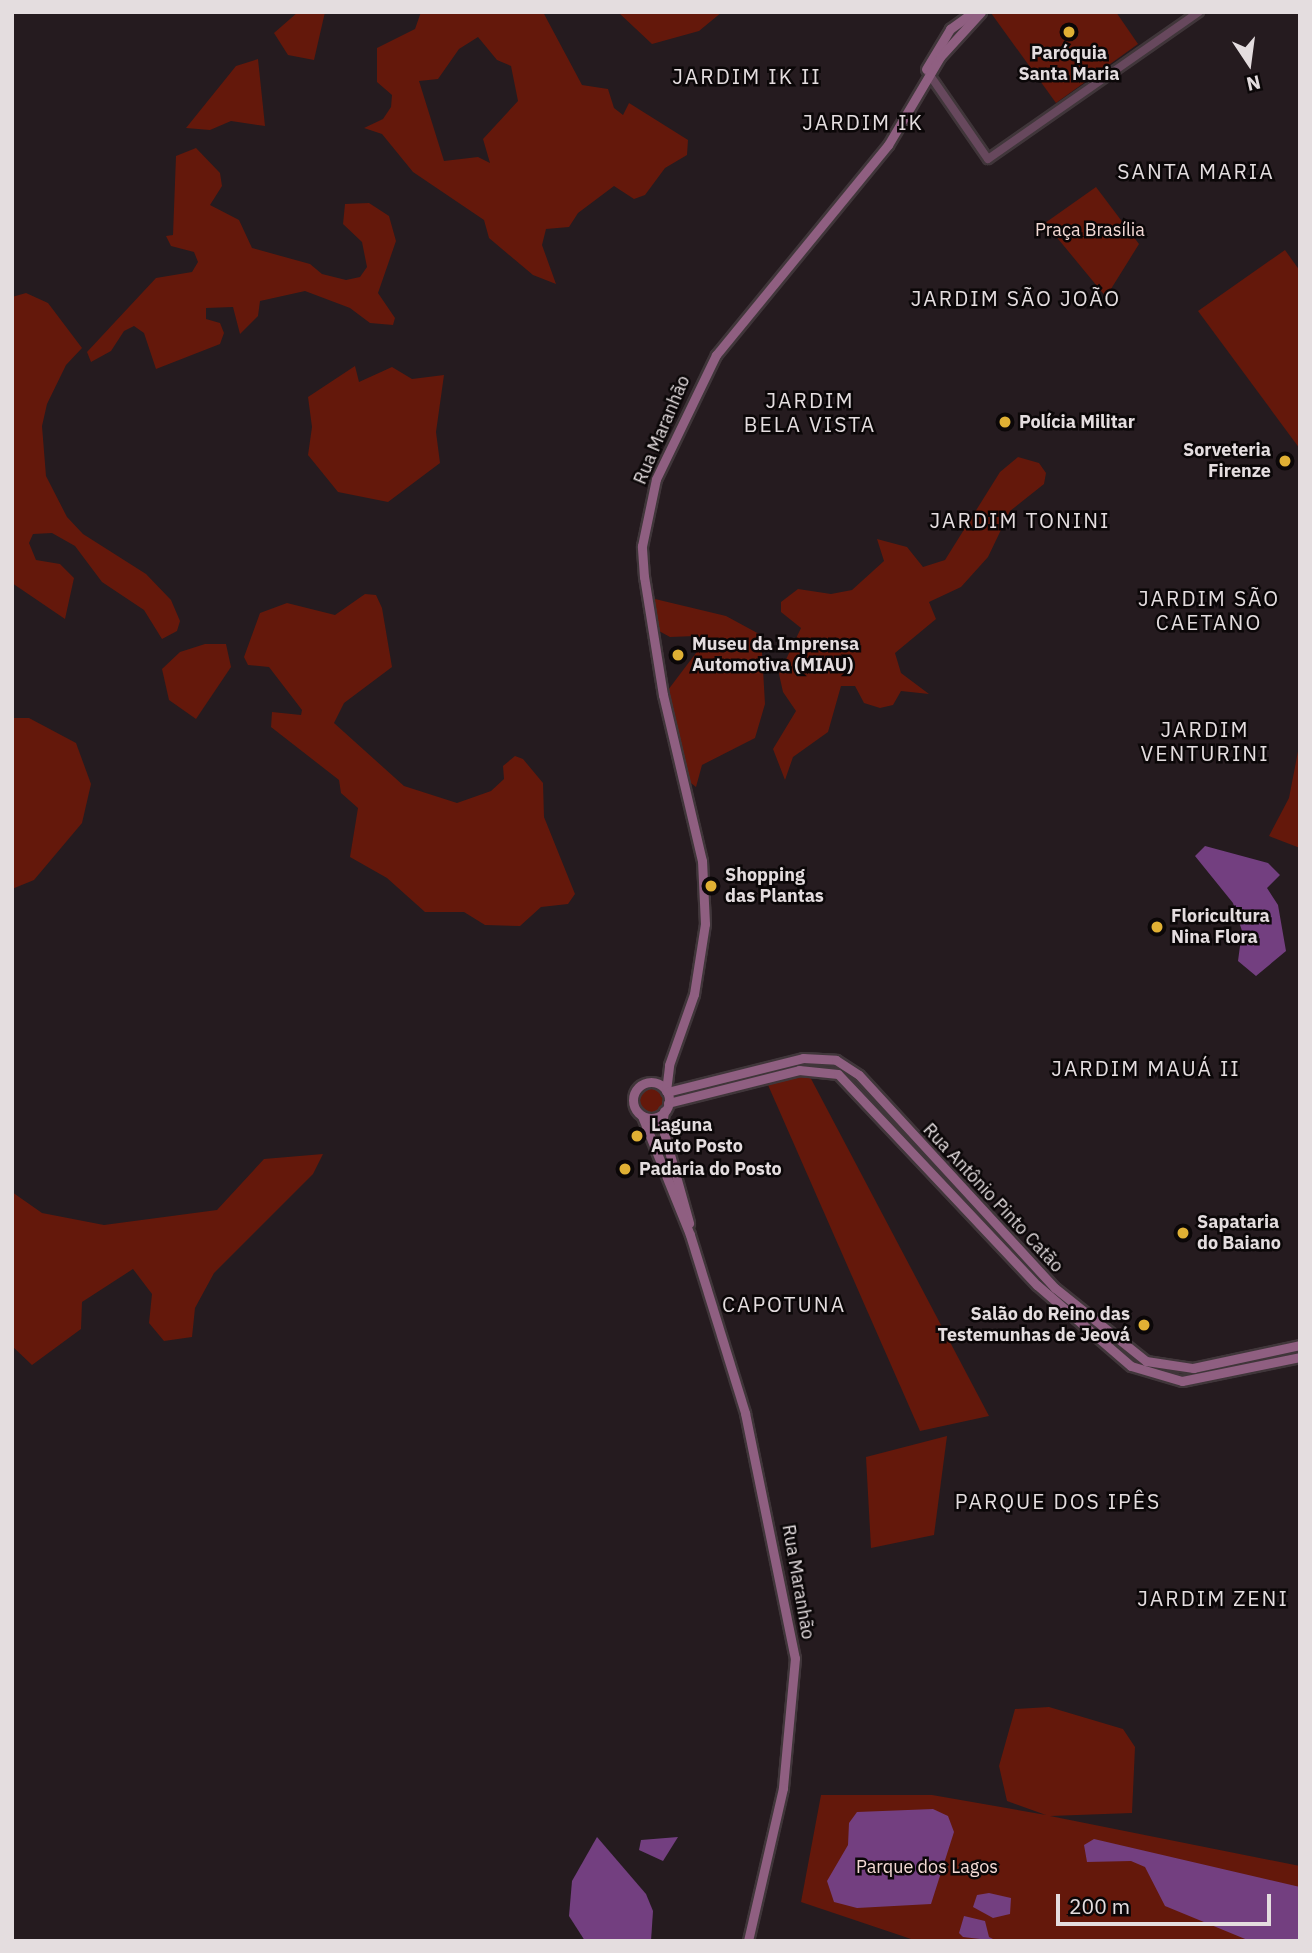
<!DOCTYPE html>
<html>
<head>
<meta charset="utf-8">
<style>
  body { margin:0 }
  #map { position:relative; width:1312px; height:1953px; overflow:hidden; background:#251b1f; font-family:"IBM Plex Sans",sans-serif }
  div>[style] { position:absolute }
  .green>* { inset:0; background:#64180b }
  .round { border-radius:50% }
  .water>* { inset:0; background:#733f80 }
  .roads { filter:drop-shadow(2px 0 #40363a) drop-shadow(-2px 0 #40363a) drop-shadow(0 2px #40363a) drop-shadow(0 -2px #40363a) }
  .tertiary>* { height:8px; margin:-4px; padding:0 4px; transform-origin:4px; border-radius:4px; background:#67485d }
  .secondary>* { height:9px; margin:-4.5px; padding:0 4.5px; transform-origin:4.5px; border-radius:4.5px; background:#8f5f81 }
  .secondary>.ring { margin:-4.5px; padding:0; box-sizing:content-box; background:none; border:9px solid #8f5f81; border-radius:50% }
  .dots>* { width:19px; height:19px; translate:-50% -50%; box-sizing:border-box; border:4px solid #0b0708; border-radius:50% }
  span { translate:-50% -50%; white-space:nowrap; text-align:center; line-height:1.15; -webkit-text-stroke:5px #0b0708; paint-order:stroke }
  .poi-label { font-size:18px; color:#e4dddf; font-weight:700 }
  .left { translate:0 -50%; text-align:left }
  .right { translate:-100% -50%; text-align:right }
  .park-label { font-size:18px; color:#f4dad5 }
  .street-label { font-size:18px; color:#e4dddf }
  .quarter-label { font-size:21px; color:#e4dddf; letter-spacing:2px }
  .frame { position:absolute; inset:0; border:14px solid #e4dddf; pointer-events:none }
  .north { position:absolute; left:1214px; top:28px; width:70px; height:70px; -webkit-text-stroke:5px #0b0708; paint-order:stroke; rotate:167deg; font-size:19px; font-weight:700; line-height:28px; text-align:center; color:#e4dddf }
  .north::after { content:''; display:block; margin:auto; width:24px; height:32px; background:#e4dddf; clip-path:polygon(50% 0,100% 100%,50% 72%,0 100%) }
  .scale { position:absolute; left:1056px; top:1894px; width:215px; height:32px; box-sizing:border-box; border:4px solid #e4dddf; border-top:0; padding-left:9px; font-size:21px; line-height:24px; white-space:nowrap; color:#e4dddf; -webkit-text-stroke:5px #0b0708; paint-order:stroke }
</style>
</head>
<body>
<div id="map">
  <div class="green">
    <i style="clip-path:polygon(298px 12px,325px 12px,314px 60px,288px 55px,274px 33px)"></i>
    <i style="clip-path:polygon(evenodd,421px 12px,543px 12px,582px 85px,608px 89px,614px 108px,623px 115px,629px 103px,688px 140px,687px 155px,665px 168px,645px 195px,634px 199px,614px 186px,578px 213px,569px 227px,546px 229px,542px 245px,556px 284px,533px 275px,489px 238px,484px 220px,413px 172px,382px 134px,364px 128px,383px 119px,391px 107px,392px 95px,377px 82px,377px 48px,415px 29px,421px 12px,478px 37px,497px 60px,511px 66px,518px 101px,483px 139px,490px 163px,478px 157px,444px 161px,419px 81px,438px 79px,459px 49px,478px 37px)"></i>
    <i style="clip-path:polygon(606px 12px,722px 12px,699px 31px,652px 44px,619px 13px)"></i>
    <i style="clip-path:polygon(1116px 12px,1138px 44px,1056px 103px,991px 13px)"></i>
    <i style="clip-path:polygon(258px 59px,265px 126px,231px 121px,210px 130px,186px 128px,236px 66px)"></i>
    <i style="clip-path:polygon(196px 148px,220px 173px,222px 186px,210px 205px,239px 220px,252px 248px,310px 264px,322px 274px,346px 280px,360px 277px,367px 267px,362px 242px,343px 224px,345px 204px,369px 203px,389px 216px,396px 241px,378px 293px,395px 318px,393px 325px,370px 323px,350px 308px,305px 291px,260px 301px,258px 316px,240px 334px,233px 307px,206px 308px,206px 319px,220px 323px,224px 333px,220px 344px,156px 369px,144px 333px,134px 326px,124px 331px,111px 351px,91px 362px,87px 352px,156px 278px,192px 272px,198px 262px,194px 252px,171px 246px,166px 236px,173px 235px,176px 156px)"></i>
    <i style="clip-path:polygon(1096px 187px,1139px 244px,1106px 297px,1045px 223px)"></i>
    <i style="clip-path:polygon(1285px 250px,1300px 271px,1300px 449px,1198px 311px)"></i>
    <i style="clip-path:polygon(26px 293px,48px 303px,82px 348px,66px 365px,47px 404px,42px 426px,46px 476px,67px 517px,83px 534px,146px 574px,171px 600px,180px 621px,177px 631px,162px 639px,144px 610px,102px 582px,75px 546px,52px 533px,33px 534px,29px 543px,36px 560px,60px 564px,74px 578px,65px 619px,12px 583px,12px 297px)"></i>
    <i style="clip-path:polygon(355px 366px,359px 382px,392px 367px,412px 379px,444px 375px,436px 432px,440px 463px,388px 502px,338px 492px,308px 455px,312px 427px,308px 397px)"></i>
    <i style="clip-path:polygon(1018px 457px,1039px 463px,1046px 473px,1044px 484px,1010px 511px,988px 557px,961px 587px,929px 602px,936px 619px,895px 653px,901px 673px,929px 694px,901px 691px,893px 705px,880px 708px,864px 703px,855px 686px,841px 686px,828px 732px,793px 757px,785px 780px,773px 749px,796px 711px,783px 692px,779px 674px,801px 628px,781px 612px,781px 602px,798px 589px,831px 594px,852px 590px,884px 561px,877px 539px,907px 547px,923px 567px,945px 560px,1000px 472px)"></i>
    <i style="clip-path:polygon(365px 594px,376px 595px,382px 608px,392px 667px,344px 703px,334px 723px,404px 786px,457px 803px,491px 791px,504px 779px,503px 766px,515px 756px,523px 759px,543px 783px,544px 817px,575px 894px,568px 904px,541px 907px,520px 926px,485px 925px,464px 912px,425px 912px,387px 878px,350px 857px,358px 808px,341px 793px,339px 780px,271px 727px,272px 712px,301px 715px,302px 710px,269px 667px,248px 665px,244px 657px,260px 613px,287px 603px,335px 615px)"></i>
    <i style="clip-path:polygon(655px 599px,726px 616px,761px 635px,765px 704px,755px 738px,702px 765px,696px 787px,682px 776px,668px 690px,702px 645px,695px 636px,670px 637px,659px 631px,648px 609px)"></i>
    <i style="clip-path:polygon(205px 644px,226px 644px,231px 667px,196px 719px,169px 700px,162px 669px,180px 652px)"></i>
    <i style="clip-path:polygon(12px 718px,29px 718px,76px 743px,91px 784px,82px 823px,34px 880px,12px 889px)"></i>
    <i style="clip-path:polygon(1300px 741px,1300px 848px,1269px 836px,1289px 798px)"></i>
    <i style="clip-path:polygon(808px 1073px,989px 1416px,920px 1431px,768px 1085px)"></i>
    <i class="round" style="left:635px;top:1084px;width:30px;height:30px"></i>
    <i style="clip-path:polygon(323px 1154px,313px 1174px,214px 1273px,195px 1308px,192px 1337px,164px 1341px,149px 1323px,152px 1294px,133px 1269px,82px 1302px,81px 1329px,32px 1365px,12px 1346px,12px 1192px,42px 1213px,104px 1225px,217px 1210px,264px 1159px)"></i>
    <i style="clip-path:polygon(947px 1436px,934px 1535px,871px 1548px,866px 1457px)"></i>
    <i style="clip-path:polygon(1049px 1707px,1123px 1729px,1135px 1747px,1132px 1813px,1050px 1816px,1300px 1866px,1300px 1941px,917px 1941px,801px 1902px,821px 1795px,932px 1795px,1046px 1815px,1007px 1801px,999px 1766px,1015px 1709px)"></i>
  </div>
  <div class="water">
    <i style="clip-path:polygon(1205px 846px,1268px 863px,1280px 875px,1267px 888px,1278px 905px,1286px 951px,1256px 976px,1238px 961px,1242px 931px,1233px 903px,1195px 856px)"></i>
    <i style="clip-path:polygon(933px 1809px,948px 1816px,954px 1832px,931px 1904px,857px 1908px,834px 1902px,827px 1881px,848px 1845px,849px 1823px,857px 1812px)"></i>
    <i style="clip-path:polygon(597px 1837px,646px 1894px,653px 1911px,651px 1941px,585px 1941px,569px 1916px,572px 1881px)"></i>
    <i style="clip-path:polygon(678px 1837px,663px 1861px,639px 1850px,641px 1840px)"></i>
    <i style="clip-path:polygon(1094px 1839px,1300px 1887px,1300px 1941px,1250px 1941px,1165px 1906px,1145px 1867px,1131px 1861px,1087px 1862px,1084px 1845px)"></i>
    <i style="clip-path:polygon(989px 1893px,1011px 1898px,1010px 1914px,993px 1918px,973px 1907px,977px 1895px)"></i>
    <i style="clip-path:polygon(964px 1916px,985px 1921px,989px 1937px,997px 1941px,963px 1937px,959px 1933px)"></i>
  </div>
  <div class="roads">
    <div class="tertiary">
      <i style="left:927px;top:71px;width:107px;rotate:55.3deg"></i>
      <i style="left:988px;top:159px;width:257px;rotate:-34.9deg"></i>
    </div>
    <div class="secondary">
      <i style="left:926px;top:69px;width:47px;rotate:-59deg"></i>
      <i style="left:950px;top:29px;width:29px;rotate:-36deg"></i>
      <i class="ring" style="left:633px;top:1082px;width:27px;height:27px"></i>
      <i style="left:666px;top:1091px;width:26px;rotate:-83deg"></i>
      <i style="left:669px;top:1065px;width:75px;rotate:-70.6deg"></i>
      <i style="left:694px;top:994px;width:71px;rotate:-81.1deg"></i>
      <i style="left:705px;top:924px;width:63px;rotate:-92.7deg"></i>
      <i style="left:702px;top:861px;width:171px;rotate:-103.2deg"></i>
      <i style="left:663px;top:695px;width:120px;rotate:-99.1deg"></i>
      <i style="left:644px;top:577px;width:31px;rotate:-94deg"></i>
      <i style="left:642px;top:546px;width:68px;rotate:-78.2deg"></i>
      <i style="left:656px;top:479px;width:138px;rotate:-64.2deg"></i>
      <i style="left:716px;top:355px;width:271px;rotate:-50.7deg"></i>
      <i style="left:888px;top:145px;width:102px;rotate:-59.4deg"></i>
      <i style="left:940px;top:57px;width:61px;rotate:-47.7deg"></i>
      <i style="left:667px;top:1092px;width:140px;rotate:-14deg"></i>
      <i style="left:803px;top:1058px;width:33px;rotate:3deg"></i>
      <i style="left:836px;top:1060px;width:27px;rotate:33deg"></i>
      <i style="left:859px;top:1075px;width:289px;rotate:47.4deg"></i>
      <i style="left:1055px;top:1288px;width:117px;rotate:38.7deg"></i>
      <i style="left:1146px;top:1361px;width:48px;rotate:8.5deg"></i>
      <i style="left:1193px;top:1368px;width:109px;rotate:-12.1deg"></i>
      <i style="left:668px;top:1103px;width:135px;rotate:-14.1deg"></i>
      <i style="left:799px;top:1070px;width:39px;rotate:6deg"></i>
      <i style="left:838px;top:1074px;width:290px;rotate:46.7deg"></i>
      <i style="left:1037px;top:1285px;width:124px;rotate:40.8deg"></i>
      <i style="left:1131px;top:1366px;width:53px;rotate:16.4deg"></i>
      <i style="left:1182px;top:1381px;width:120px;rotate:-11.5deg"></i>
      <i style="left:664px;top:1111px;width:15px;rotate:98deg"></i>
      <i style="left:662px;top:1126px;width:101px;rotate:74.4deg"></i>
      <i style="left:642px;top:1116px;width:128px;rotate:68deg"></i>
      <i style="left:690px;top:1235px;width:186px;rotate:72.8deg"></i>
      <i style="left:745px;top:1413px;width:250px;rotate:78.5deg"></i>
      <i style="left:795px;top:1658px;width:131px;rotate:95.3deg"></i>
      <i style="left:783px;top:1788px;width:157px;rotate:102.9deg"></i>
    </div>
  </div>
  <div class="dots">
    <i style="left:1069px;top:32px;background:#e0b034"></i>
    <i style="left:1005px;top:422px;background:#e0b034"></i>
    <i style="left:1285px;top:461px;background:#e0b034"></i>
    <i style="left:678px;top:655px;background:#e0b034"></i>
    <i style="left:711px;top:886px;background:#e0b034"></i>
    <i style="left:1157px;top:927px;background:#e0b034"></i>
    <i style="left:637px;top:1136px;background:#e0b034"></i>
    <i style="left:625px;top:1169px;background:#e0b034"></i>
    <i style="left:1183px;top:1233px;background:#e0b034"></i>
    <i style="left:1144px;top:1325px;background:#e0b034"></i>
  </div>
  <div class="poi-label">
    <span style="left:1069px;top:64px">Paróquia<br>Santa Maria</span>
    <span class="left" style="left:1019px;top:422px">Polícia Militar</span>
    <span class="right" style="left:1271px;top:461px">Sorveteria<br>Firenze</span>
    <span class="left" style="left:692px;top:655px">Museu da Imprensa<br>Automotiva (MIAU)</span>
    <span class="left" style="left:725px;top:886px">Shopping<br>das Plantas</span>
    <span class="left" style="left:1171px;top:927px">Floricultura<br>Nina Flora</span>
    <span class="left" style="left:651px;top:1136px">Laguna<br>Auto Posto</span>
    <span class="left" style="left:639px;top:1169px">Padaria do Posto</span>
    <span class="left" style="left:1197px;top:1233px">Sapataria<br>do Baiano</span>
    <span class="right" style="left:1130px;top:1325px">Salão do Reino das<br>Testemunhas de Jeová</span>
  </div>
  <div class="park-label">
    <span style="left:1090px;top:230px">Praça Brasília</span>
    <span style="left:927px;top:1867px">Parque dos Lagos</span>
  </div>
  <div class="street-label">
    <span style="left:662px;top:430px;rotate:-67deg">Rua Maranhão</span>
    <span style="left:993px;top:1198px;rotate:47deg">Rua Antônio Pinto Catão</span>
    <span style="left:798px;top:1582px;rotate:80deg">Rua Maranhão</span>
  </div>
  <div class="quarter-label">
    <span style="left:747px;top:76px">JARDIM IK II</span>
    <span style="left:863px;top:122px">JARDIM IK</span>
    <span style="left:1196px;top:171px">SANTA MARIA</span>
    <span style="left:1016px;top:298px">JARDIM SÃO JOÃO</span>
    <span style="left:810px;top:412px">JARDIM<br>BELA VISTA</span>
    <span style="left:1020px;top:520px">JARDIM TONINI</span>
    <span style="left:1209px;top:610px">JARDIM SÃO<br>CAETANO</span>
    <span style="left:1205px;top:741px">JARDIM<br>VENTURINI</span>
    <span style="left:1146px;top:1068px">JARDIM MAUÁ II</span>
    <span style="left:784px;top:1304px">CAPOTUNA</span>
    <span style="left:1058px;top:1501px">PARQUE DOS IPÊS</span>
    <span style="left:1213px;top:1598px">JARDIM ZENI</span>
  </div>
  <div class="frame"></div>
  <div class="north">N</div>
  <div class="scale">200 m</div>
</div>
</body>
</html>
